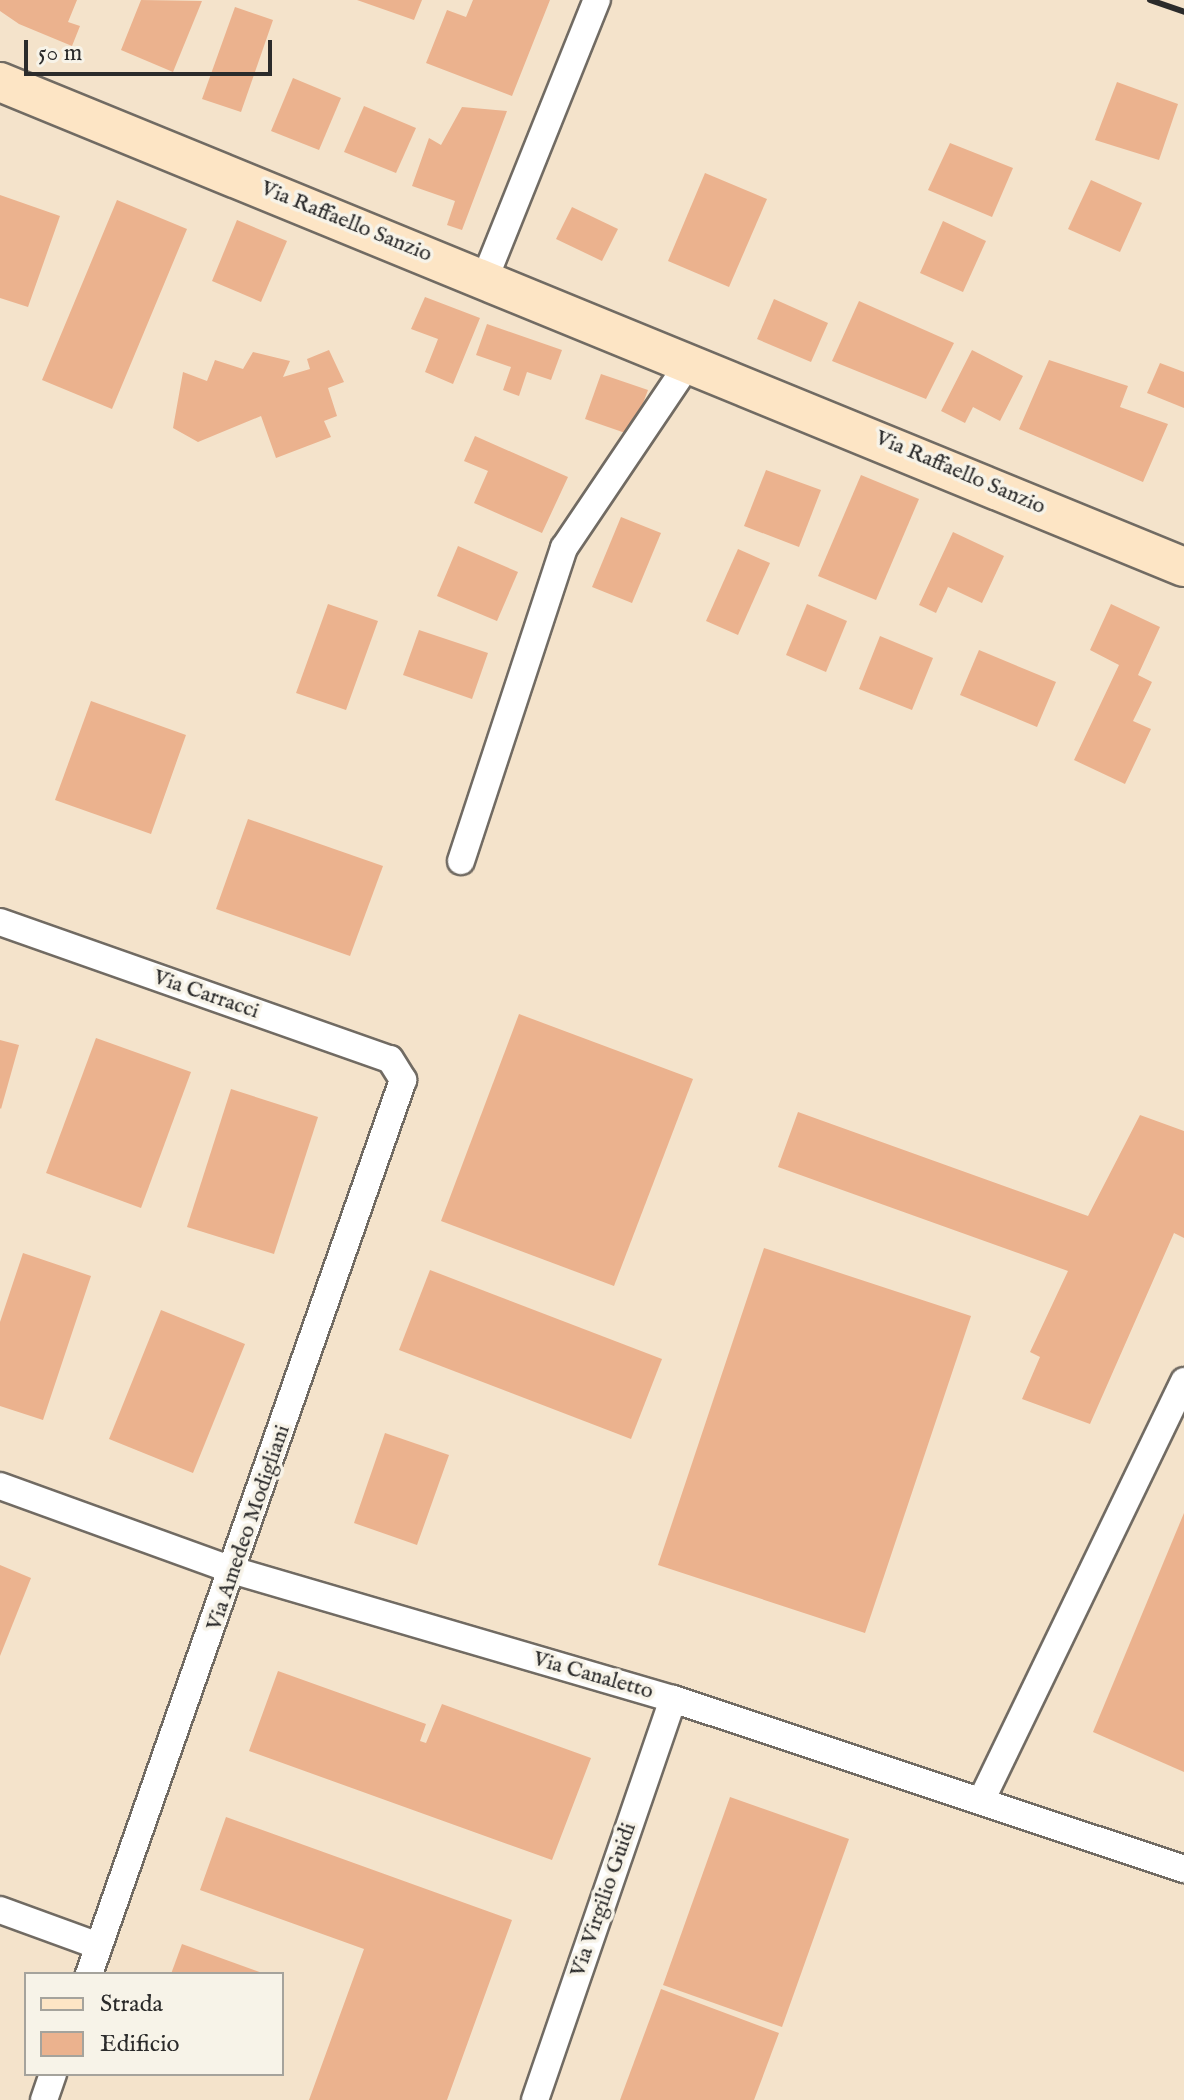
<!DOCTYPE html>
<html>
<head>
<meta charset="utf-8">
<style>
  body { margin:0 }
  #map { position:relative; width:1184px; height:2100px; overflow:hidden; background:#f4e3cb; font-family:"IM FELL English",serif }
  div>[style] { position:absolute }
  .building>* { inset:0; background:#ebb28e }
  .roads { filter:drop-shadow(2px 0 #716b63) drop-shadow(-2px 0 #716b63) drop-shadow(0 2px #716b63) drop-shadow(0 -2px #716b63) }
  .street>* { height:26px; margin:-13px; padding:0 13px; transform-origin:13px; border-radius:13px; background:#fff }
  .secondary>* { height:38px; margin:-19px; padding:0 19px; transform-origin:19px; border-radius:19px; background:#fde5c5 }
  .rail>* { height:6px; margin:-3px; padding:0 3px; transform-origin:3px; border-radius:3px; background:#2b2b2b }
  span { translate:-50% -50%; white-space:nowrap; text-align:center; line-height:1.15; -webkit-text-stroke:7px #f7f3e8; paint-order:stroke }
  .street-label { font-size:22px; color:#2b2b2b }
  .legend { position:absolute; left:24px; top:1972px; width:260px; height:104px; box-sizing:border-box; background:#f7f3e8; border:2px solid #a5a39c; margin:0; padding:10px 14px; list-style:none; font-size:24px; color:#2b2b2b }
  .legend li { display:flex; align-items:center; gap:16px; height:40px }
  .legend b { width:40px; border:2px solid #a5a39c }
  .scale { position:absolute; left:24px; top:40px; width:248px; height:36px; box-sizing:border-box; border:4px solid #2b2b2b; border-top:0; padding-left:10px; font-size:24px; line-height:28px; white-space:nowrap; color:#2b2b2b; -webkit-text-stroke:6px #f7f3e8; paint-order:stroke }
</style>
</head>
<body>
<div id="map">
  <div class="building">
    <i style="clip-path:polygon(0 0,77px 0,68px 22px,80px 26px,72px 46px,19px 24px,0 11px)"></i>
    <i style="clip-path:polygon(141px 0,202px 1px,173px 72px,121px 50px)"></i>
    <i style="clip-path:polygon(357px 0,422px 0,414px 20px)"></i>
    <i style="clip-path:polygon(473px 0,550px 0,512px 96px,426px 63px,447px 10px,466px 17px)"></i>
    <i style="clip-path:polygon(235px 7px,273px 20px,241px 112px,202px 99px)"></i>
    <i style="clip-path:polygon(293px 78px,341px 98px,319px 150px,271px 131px)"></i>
    <i style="clip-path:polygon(1117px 82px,1178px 104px,1159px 160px,1095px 140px)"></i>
    <i style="clip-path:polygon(364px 106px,416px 128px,396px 173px,344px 152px)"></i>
    <i style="clip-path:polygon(462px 107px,507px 111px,462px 230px,447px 225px,455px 201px,412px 186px,429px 138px,441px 145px)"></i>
    <i style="clip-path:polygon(950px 143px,1013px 168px,992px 217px,928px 190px)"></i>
    <i style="clip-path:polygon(705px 173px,767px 199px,729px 287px,668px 261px)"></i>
    <i style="clip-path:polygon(1091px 180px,1142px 203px,1120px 252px,1068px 229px)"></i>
    <i style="clip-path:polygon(0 195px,60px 216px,28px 307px,0 298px)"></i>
    <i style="clip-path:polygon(117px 200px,187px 229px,112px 409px,42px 380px)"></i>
    <i style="clip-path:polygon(572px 207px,618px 229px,602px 261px,556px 239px)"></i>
    <i style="clip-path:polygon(237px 220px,287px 241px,261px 302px,212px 281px)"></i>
    <i style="clip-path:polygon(943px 221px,986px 241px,963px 292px,920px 273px)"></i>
    <i style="clip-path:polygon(425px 297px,480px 318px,453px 384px,425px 372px,438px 339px,411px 329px)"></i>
    <i style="clip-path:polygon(774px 299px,828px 323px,811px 362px,757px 339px)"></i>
    <i style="clip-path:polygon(859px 301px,954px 343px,926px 399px,832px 361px)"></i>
    <i style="clip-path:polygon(487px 324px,562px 350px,551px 380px,527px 372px,519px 396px,503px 390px,511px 367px,476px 355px)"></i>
    <i style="clip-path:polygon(329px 350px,344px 382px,328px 388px,337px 416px,324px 421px,331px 437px,276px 458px,261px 416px,198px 442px,173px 428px,183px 372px,207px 381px,215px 360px,243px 369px,253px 352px,290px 361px,283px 377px,310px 369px,307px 359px)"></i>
    <i style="clip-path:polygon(972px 350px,1023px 376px,1000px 421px,973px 407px,965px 423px,941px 411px)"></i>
    <i style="clip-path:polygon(1049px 360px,1128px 386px,1120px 407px,1168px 424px,1143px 482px,1019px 429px)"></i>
    <i style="clip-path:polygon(1160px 363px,1184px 372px,1184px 408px,1147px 393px)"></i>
    <i style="clip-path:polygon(601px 374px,648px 390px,631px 435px,585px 419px)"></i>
    <i style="clip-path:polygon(475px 436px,568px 477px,542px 533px,474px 503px,488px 471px,464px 461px)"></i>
    <i style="clip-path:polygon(766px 470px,821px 490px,799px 547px,744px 526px)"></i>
    <i style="clip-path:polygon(861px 475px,919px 499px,876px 600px,818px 576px)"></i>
    <i style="clip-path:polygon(621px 517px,661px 533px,632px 603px,592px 587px)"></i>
    <i style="clip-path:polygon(953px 532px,1004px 556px,982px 603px,948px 587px,936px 613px,919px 605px)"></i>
    <i style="clip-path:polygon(458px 546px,518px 572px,497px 621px,437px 596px)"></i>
    <i style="clip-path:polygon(738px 549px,770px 563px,738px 635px,706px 621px)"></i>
    <i style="clip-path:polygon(328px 604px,378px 621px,346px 710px,296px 693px)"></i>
    <i style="clip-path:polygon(807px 604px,847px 621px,826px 672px,786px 655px)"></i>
    <i style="clip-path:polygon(1111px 604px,1160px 627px,1138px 675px,1152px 682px,1133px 721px,1151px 729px,1125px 784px,1074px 760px,1119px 665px,1090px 650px)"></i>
    <i style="clip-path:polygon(419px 630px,488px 653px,472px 699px,403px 675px)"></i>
    <i style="clip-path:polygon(880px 636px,933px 658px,912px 710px,859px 689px)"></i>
    <i style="clip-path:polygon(979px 650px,1056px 682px,1037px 727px,960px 695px)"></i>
    <i style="clip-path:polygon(91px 701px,186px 735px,151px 834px,55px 800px)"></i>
    <i style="clip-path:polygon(248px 819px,383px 866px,350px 956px,216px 909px)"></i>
    <i style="clip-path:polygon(519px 1014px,693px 1079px,614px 1286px,441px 1221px)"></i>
    <i style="clip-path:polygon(96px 1038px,191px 1072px,141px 1208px,46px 1173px)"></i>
    <i style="clip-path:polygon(0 1040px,19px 1045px,1px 1109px,0 1108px)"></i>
    <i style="clip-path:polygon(231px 1089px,318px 1117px,274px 1254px,187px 1227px)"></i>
    <i style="clip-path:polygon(798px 1112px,1088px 1216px,1140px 1115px,1184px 1131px,1184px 1238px,1174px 1233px,1090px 1424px,1022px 1399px,1040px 1357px,1030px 1352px,1068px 1271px,778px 1167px)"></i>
    <i style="clip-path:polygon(764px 1248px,971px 1316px,865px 1633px,658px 1565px)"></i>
    <i style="clip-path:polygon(23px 1253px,91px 1276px,43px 1420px,0 1406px,0 1322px)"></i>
    <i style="clip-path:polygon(430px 1270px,662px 1359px,631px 1439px,399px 1350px)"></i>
    <i style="clip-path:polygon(161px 1310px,245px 1344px,193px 1473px,109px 1439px)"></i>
    <i style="clip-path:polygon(385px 1433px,449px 1455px,417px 1545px,354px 1523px)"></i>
    <i style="clip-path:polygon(1184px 1513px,1184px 1772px,1093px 1732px)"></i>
    <i style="clip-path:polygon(0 1565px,31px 1578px,0 1656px)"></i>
    <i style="clip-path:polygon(278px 1671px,426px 1724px,420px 1741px,426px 1743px,442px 1704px,591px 1758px,552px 1860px,249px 1751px)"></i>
    <i style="clip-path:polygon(730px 1797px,849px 1839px,782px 2027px,663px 1985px)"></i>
    <i style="clip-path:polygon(226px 1817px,512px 1920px,447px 2100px,309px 2100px,364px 1949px,200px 1890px)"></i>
    <i style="clip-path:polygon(182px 1944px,265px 1974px,171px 1974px)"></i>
    <i style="clip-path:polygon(661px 1989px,779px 2033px,754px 2100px,620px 2100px)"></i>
  </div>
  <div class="roads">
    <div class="street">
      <i style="left:485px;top:278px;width:300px;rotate:-68.1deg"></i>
      <i style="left:461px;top:861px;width:330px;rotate:-71.8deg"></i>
      <i style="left:564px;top:548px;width:227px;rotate:-56deg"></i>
      <i style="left:0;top:922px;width:413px;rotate:19.4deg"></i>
      <i style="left:390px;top:1059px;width:25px;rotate:58deg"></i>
      <i style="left:403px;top:1080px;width:948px;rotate:109.35deg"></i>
      <i style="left:0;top:1486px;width:250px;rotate:19.9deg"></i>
      <i style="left:235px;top:1571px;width:456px;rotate:16.3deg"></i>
      <i style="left:673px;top:1699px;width:539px;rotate:18.4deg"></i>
      <i style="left:983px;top:1797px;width:462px;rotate:-64.2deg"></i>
      <i style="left:0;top:1910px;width:105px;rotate:20deg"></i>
      <i style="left:44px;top:2100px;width:28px;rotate:-71deg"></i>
      <i style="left:535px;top:2100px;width:424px;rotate:-71deg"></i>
    </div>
    <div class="secondary">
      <i style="left:0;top:82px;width:1279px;rotate:22.28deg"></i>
    </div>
  </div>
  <div class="rail">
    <i style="left:1150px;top:0;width:36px;rotate:19deg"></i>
  </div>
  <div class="street-label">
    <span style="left:346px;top:222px;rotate:22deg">Via Raffaello Sanzio</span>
    <span style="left:960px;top:473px;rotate:23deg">Via Raffaello Sanzio</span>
    <span style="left:206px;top:995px;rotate:19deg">Via Carracci</span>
    <span style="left:249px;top:1528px;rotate:-71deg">Via Amedeo Modigliani</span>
    <span style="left:593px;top:1676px;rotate:16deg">Via Canaletto</span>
    <span style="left:604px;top:1900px;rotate:-71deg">Via Virgilio Guidi</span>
  </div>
  <ul class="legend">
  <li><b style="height:10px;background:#fde5c5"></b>Strada</li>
  <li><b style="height:22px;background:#ebb28e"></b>Edificio</li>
  </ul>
  <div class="scale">50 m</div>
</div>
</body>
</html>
